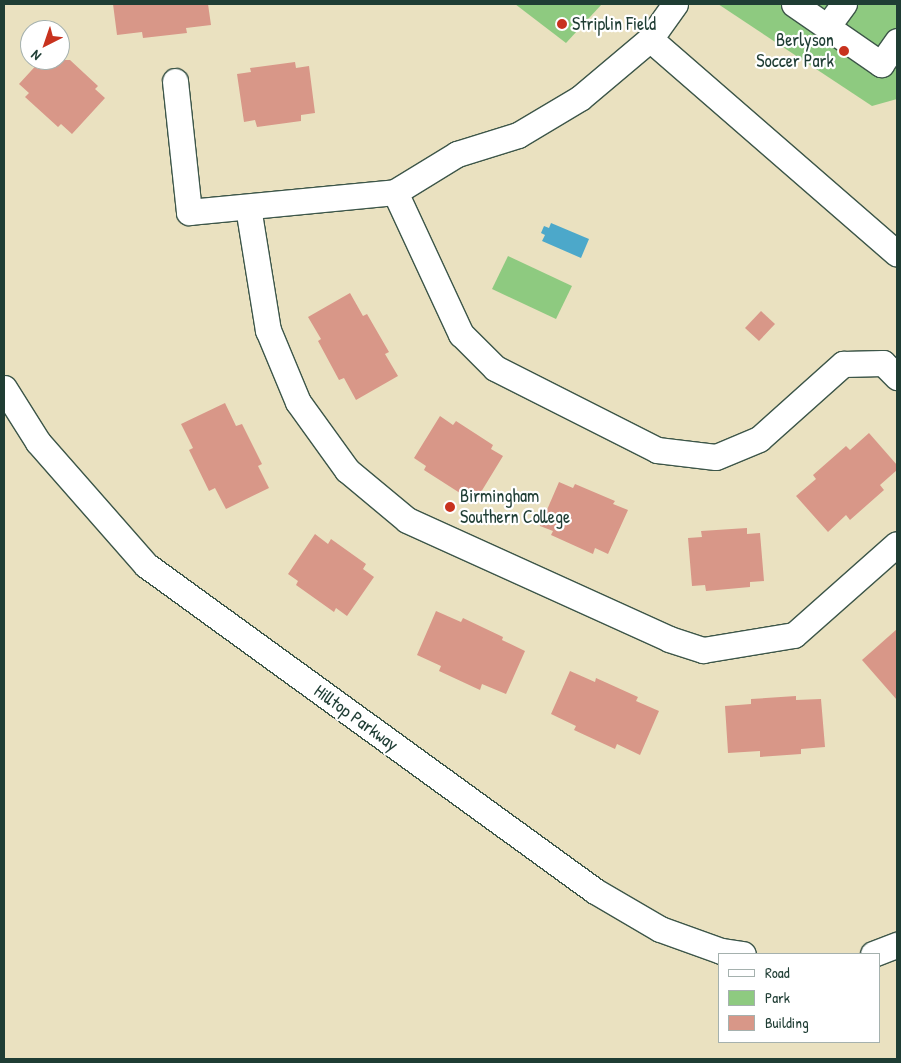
<!DOCTYPE html>
<html>
<head>
<meta charset="utf-8">
<style>
  body { margin:0 }
  #map { position:relative; width:901px; height:1063px; overflow:hidden; background:#eae1c0; font-family:"Patrick Hand",sans-serif }
  div>[style] { position:absolute }
  .green>* { inset:0; background:#8eca80 }
  .water>* { inset:0; background:#4ca8ca }
  .building>* { inset:0; background:#d89788 }
  .roads { filter:drop-shadow(1px 0 #3d5649) drop-shadow(-1px 0 #3d5649) drop-shadow(0 1px #3d5649) drop-shadow(0 -1px #3d5649) }
  .minor>* { height:25px; margin:-12.5px; padding:0 12.5px; transform-origin:12.5px; border-radius:12.5px; background:#fff }
  .dots>* { width:14px; height:14px; translate:-50% -50%; box-sizing:border-box; border:2px solid #fff; border-radius:50% }
  span { translate:-50% -50%; white-space:nowrap; text-align:center; line-height:1.15; -webkit-text-stroke:4.5px #fff; paint-order:stroke }
  .poi-label { font-size:18px; color:#1f3d34 }
  .left { translate:0 -50%; text-align:left }
  .right { translate:-100% -50%; text-align:right }
  .street-label { font-size:18px; color:#1f3d34 }
  .frame { position:absolute; inset:0; border:5px solid #1f3d34; pointer-events:none }
  .legend { position:absolute; left:718px; top:953px; width:162px; height:90px; box-sizing:border-box; background:#fff; border:1px solid #a5b1ae; margin:0; padding:6px 9px; list-style:none; font-size:15px; color:#1f3d34 }
  .legend li { display:flex; align-items:center; gap:10px; height:25px }
  .legend b { width:25px; border:1px solid #a5b1ae }
  .north { position:absolute; left:20px; top:20px; width:50px; height:50px; box-sizing:border-box; background:#fff; border:1px solid #a5b1ae; border-radius:50%; rotate:221deg; font-size:14px; font-weight:700; line-height:20px; text-align:center; color:#1f3d34 }
  .north::after { content:''; display:block; margin:auto; width:18px; height:22px; background:#c8321e; clip-path:polygon(50% 0,100% 100%,50% 72%,0 100%) }
</style>
</head>
<body>
<div id="map">
  <div class="green">
    <i style="clip-path:polygon(515px 4px,602px 4px,566px 43px)"></i>
    <i style="clip-path:polygon(718px 4px,897px 4px,897px 99px,872px 106px)"></i>
    <i style="clip-path:polygon(508px 256px,572px 286px,556px 319px,492px 289px)"></i>
  </div>
  <div class="water">
    <i style="clip-path:polygon(551px 223px,589px 239px,581px 258px,542px 241px,545px 235px,541px 233px,544px 226px,549px 228px)"></i>
  </div>
  <div class="building">
    <i style="clip-path:polygon(113px 4px,208px 4px,211px 25px,186px 28px,187px 33px,143px 38px,142px 32px,117px 35px)"></i>
    <i style="clip-path:polygon(41px 60px,70px 60px,98px 86px,95px 89px,105px 98px,72px 134px,61px 124px,58px 127px,25px 97px,29px 93px,19px 84px)"></i>
    <i style="clip-path:polygon(295px 62px,296px 68px,309px 66px,315px 113px,301px 115px,301px 121px,257px 127px,255px 120px,244px 122px,237px 74px,251px 72px,250px 68px)"></i>
    <i style="clip-path:polygon(350px 293px,363px 316px,367px 314px,389px 352px,385px 354px,398px 376px,356px 400px,344px 378px,339px 380px,318px 341px,321px 339px,308px 317px)"></i>
    <i style="clip-path:polygon(761px 311px,775px 324px,759px 341px,745px 328px)"></i>
    <i style="clip-path:polygon(225px 403px,236px 426px,242px 424px,262px 464px,258px 466px,269px 488px,226px 509px,215px 488px,209px 491px,189px 450px,193px 448px,181px 424px)"></i>
    <i style="clip-path:polygon(440px 416px,453px 425px,456px 421px,493px 445px,491px 449px,503px 456px,478px 497px,466px 490px,463px 495px,424px 470px,426px 466px,414px 458px)"></i>
    <i style="clip-path:polygon(869px 433px,897px 465px,897px 470px,880px 485px,884px 490px,850px 520px,846px 515px,828px 532px,796px 496px,816px 479px,813px 475px,846px 446px,850px 450px)"></i>
    <i style="clip-path:polygon(559px 482px,573px 488px,575px 484px,615px 501px,613px 504px,628px 510px,608px 554px,595px 548px,593px 554px,551px 535px,553px 531px,540px 526px)"></i>
    <i style="clip-path:polygon(747px 528px,747px 534px,760px 533px,764px 581px,750px 582px,750px 587px,706px 591px,705px 585px,692px 586px,688px 538px,702px 537px,701px 531px)"></i>
    <i style="clip-path:polygon(315px 534px,328px 544px,331px 539px,366px 564px,363px 569px,374px 577px,347px 616px,336px 608px,334px 612px,296px 585px,298px 581px,288px 574px)"></i>
    <i style="clip-path:polygon(436px 611px,461px 622px,463px 618px,503px 637px,502px 640px,525px 651px,506px 694px,482px 684px,480px 690px,439px 671px,441px 666px,417px 655px)"></i>
    <i style="clip-path:polygon(897px 629px,897px 700px,862px 660px)"></i>
    <i style="clip-path:polygon(570px 671px,595px 682px,596px 678px,638px 697px,636px 701px,659px 711px,640px 755px,617px 744px,615px 749px,574px 730px,576px 726px,551px 714px)"></i>
    <i style="clip-path:polygon(796px 696px,796px 700px,821px 699px,825px 747px,801px 749px,801px 754px,760px 757px,760px 751px,728px 753px,725px 706px,751px 704px,751px 699px)"></i>
  </div>
  <div class="roads">
    <div class="minor">
      <i style="left:794px;top:4px;width:106px;rotate:34.6deg"></i>
      <i style="left:881px;top:64px;width:28px;rotate:-55deg"></i>
      <i style="left:827px;top:27px;width:29px;rotate:-54deg"></i>
      <i style="left:650px;top:39px;width:327px;rotate:41deg"></i>
      <i style="left:175px;top:81px;width:132px;rotate:83.9deg"></i>
      <i style="left:189px;top:212px;width:207px;rotate:-5.5deg"></i>
      <i style="left:395px;top:192px;width:73px;rotate:-31.5deg"></i>
      <i style="left:457px;top:154px;width:64px;rotate:-17.3deg"></i>
      <i style="left:518px;top:135px;width:72px;rotate:-30.8deg"></i>
      <i style="left:580px;top:98px;width:92px;rotate:-40.1deg"></i>
      <i style="left:650px;top:39px;width:43px;rotate:-54.5deg"></i>
      <i style="left:395px;top:192px;width:157px;rotate:65.1deg"></i>
      <i style="left:461px;top:334px;width:48px;rotate:45deg"></i>
      <i style="left:495px;top:368px;width:182px;rotate:26.8deg"></i>
      <i style="left:657px;top:450px;width:59px;rotate:6.8deg"></i>
      <i style="left:716px;top:457px;width:47px;rotate:-22.7deg"></i>
      <i style="left:759px;top:439px;width:113px;rotate:-41.8deg"></i>
      <i style="left:843px;top:364px;width:40px;rotate:-1.4deg"></i>
      <i style="left:883px;top:363px;width:20px;rotate:45deg"></i>
      <i style="left:248px;top:207px;width:125px;rotate:80.8deg"></i>
      <i style="left:268px;top:330px;width:78px;rotate:67.4deg"></i>
      <i style="left:298px;top:402px;width:84px;rotate:54.2deg"></i>
      <i style="left:347px;top:470px;width:78px;rotate:39.8deg"></i>
      <i style="left:407px;top:520px;width:288px;rotate:24.4deg"></i>
      <i style="left:669px;top:639px;width:36px;rotate:18deg"></i>
      <i style="left:703px;top:650px;width:92px;rotate:-9.4deg"></i>
      <i style="left:794px;top:635px;width:137px;rotate:-41.5deg"></i>
      <i style="left:4px;top:388px;width:64px;rotate:57.8deg"></i>
      <i style="left:38px;top:442px;width:164px;rotate:48.7deg"></i>
      <i style="left:146px;top:565px;width:555px;rotate:35.98deg"></i>
      <i style="left:595px;top:891px;width:75px;rotate:30.3deg"></i>
      <i style="left:660px;top:929px;width:65px;rotate:19.8deg"></i>
      <i style="left:721px;top:951px;width:22px;rotate:8deg"></i>
      <i style="left:873px;top:954px;width:26px;rotate:-21deg"></i>
    </div>
  </div>
  <div class="dots">
    <i style="left:562px;top:24px;background:#c8321e"></i>
    <i style="left:844px;top:51px;background:#c8321e"></i>
    <i style="left:450px;top:507px;background:#c8321e"></i>
  </div>
  <div class="poi-label">
    <span class="left" style="left:572px;top:24px">Striplin Field</span>
    <span class="right" style="left:834px;top:51px">Berlyson<br>Soccer Park</span>
    <span class="left" style="left:460px;top:507px">Birmingham<br>Southern College</span>
  </div>
  <div class="street-label">
    <span style="left:356px;top:718px;rotate:36deg">Hilltop Parkway</span>
  </div>
  <div class="frame"></div>
  <ul class="legend">
  <li><b style="height:6px;background:#fff"></b>Road</li>
  <li><b style="height:14px;background:#8eca80"></b>Park</li>
  <li><b style="height:14px;background:#d89788"></b>Building</li>
  </ul>
  <div class="north">N</div>
</div>
</body>
</html>
